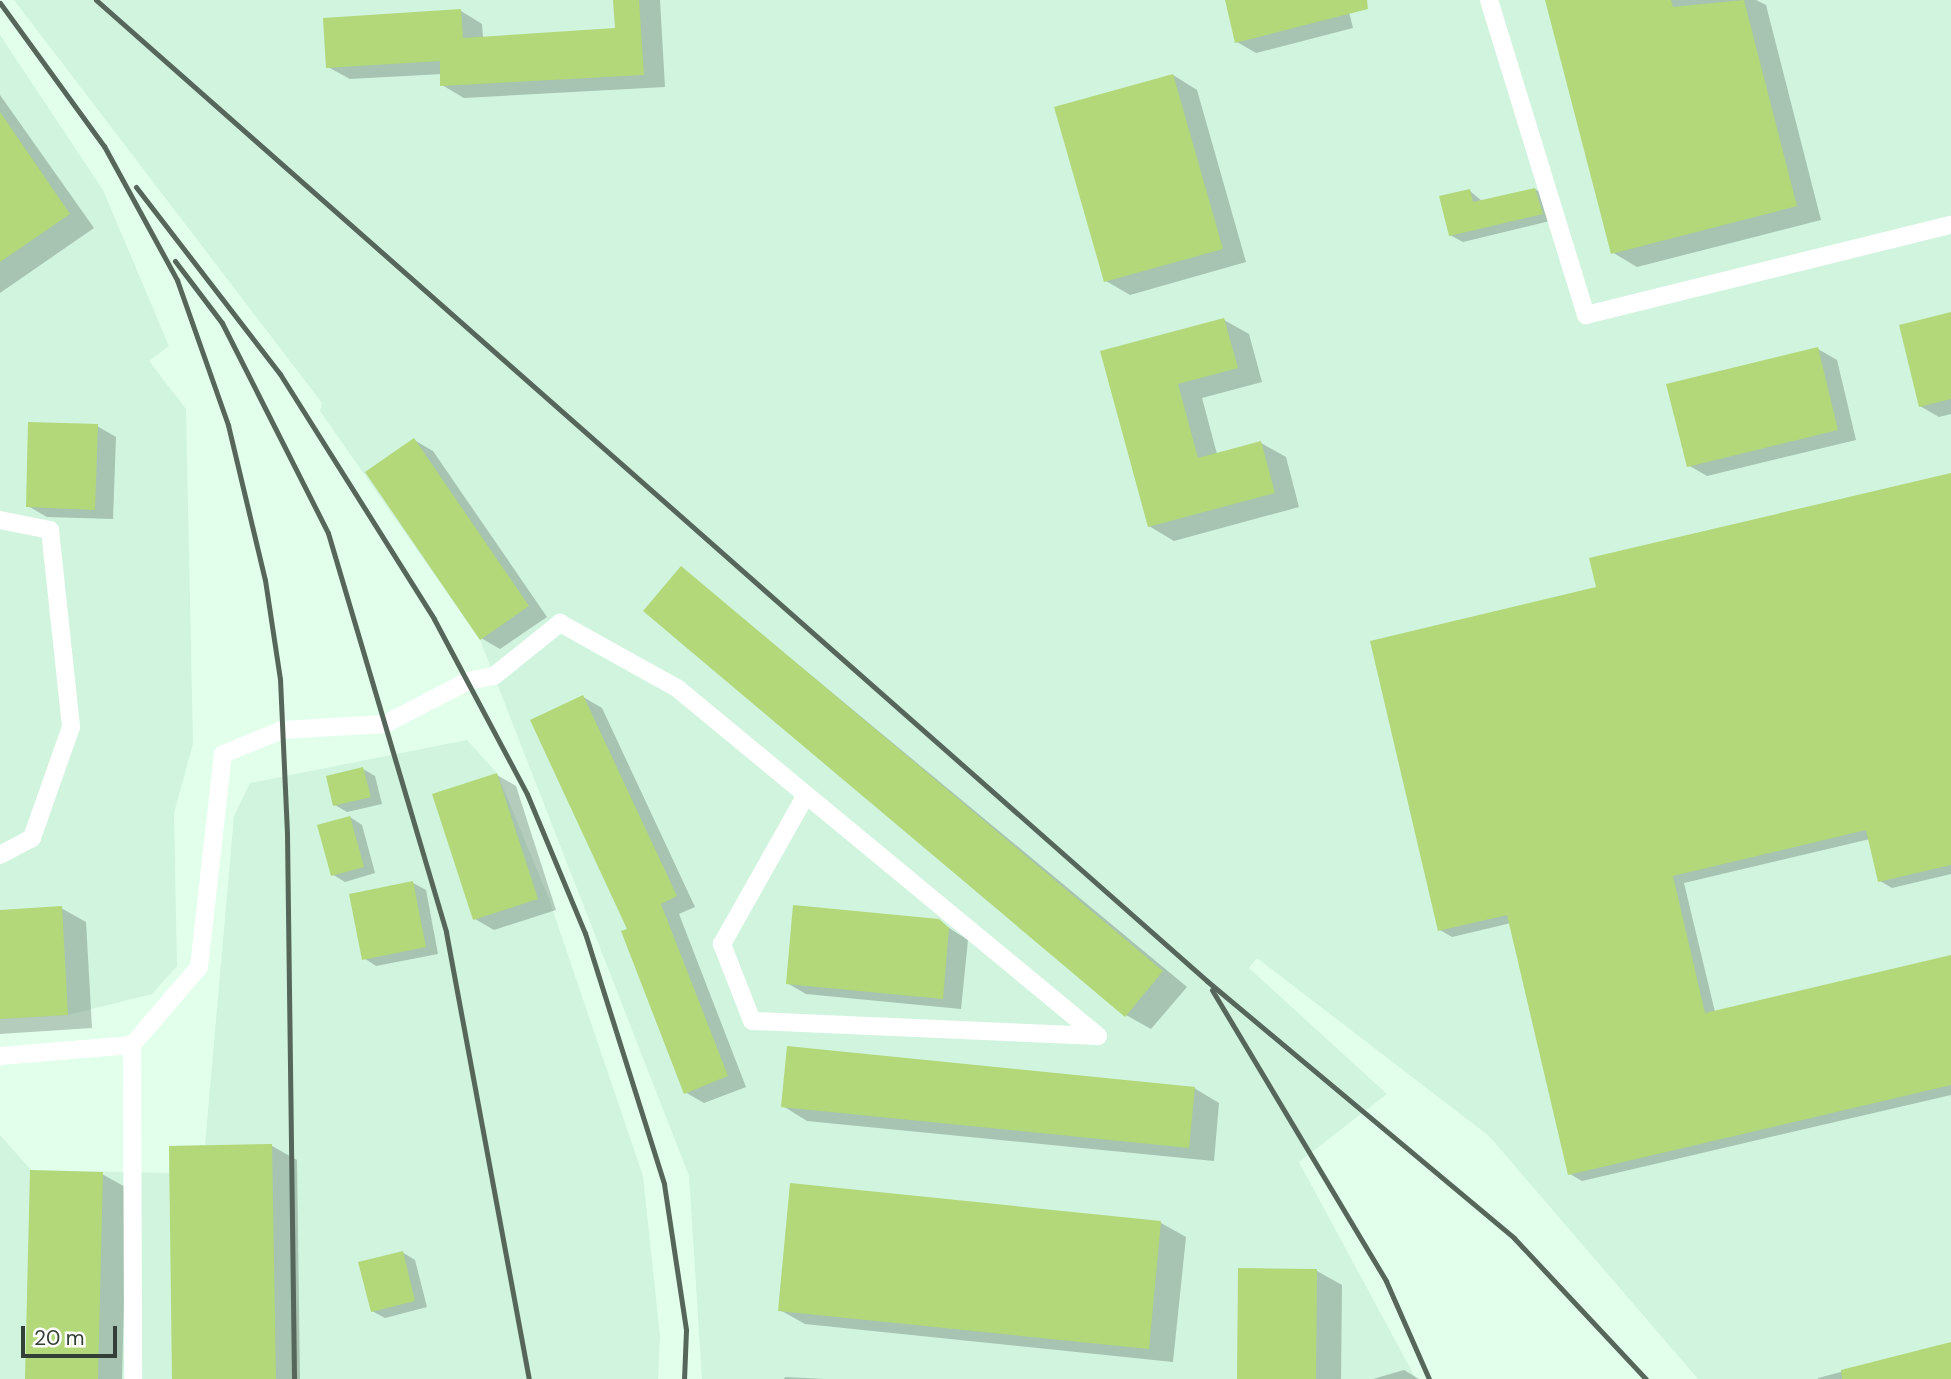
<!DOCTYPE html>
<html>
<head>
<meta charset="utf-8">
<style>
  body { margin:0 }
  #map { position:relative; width:1951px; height:1379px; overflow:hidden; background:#e2ffec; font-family:"DM Sans",sans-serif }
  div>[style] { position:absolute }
  .built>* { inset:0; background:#d1f4de }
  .shadow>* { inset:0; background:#0003 }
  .building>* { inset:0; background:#b2d879 }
  .service>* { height:18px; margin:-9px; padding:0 9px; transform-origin:9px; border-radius:9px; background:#fff }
  .rail>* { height:5px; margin:-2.5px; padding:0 2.5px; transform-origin:2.5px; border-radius:2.5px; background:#56665b }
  span { translate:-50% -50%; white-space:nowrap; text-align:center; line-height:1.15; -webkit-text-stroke:6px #fff; paint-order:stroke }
  .scale { position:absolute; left:21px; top:1326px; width:96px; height:32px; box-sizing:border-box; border:4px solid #333f37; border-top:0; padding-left:9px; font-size:21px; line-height:24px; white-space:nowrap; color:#333f37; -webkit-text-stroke:5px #fff; paint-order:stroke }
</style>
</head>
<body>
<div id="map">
  <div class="built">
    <i style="clip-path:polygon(14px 0,1951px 0,1951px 1379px,1698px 1379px,1489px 1136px,1257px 958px,1249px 968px,1387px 1094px,1299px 1162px,1416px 1379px,702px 1379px,689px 1176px,480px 640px,320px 411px,322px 403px)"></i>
    <i style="clip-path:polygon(0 35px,103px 190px,169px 346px,149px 361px,186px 409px,193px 744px,174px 813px,177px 966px,152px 994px,68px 1015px,0 1019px)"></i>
    <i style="clip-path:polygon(467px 740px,497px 773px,549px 899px,643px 1176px,660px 1336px,658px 1379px,0 1379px,0 1135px,31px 1170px,169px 1173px,169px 1146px,205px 1145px,234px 816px,250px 783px)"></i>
  </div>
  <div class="shadow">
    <i style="clip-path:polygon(615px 0,660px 0,665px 87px,464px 98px,442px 85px,442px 74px,350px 79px,328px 67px,461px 11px,482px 24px,483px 38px,617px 30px)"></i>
    <i style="clip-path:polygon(1227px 0,1346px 0,1353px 28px,1256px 53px,1237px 42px)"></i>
    <i style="clip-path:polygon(1547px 0,1756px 0,1766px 5px,1821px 220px,1637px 267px,1612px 252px)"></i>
    <i style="clip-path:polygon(1173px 75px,1197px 90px,1246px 262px,1130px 295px,1106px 281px)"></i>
    <i style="clip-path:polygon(0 95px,94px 228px,0 293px)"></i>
    <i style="clip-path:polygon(1535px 189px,1547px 197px,1554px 220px,1463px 242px,1450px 235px,1470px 191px,1483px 202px)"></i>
    <i style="clip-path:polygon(1951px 314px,1951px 414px,1939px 417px,1920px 406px)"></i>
    <i style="clip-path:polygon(1224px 320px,1249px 334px,1262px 382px,1202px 398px,1217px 454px,1261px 443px,1286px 457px,1299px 507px,1174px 541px,1149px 526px,1102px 353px)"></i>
    <i style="clip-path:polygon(1818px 349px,1837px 360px,1856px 440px,1707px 476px,1688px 465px)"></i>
    <i style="clip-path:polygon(97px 426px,116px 437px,113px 519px,47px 517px,28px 506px)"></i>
    <i style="clip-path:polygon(414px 440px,433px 451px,547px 617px,500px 649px,481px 638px)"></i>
    <i style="clip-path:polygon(1951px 475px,1951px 874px,1892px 888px,1880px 881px,1870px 839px,1684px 883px,1715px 1012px,1951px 957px,1951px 1095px,1582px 1181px,1570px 1174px,1511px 923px,1452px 937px,1440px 930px,1598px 589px)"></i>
    <i style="clip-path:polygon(682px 568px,1187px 987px,1151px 1029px,1126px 1015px)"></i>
    <i style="clip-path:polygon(583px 697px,602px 708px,695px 907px,679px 914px,746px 1087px,704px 1103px,685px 1092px)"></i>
    <i style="clip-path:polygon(363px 769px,375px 776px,382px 804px,347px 812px,335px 805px)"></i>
    <i style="clip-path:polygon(497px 775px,516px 786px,556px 910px,494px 930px,475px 919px)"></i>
    <i style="clip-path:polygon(350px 817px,362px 825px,375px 873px,345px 882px,332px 874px)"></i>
    <i style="clip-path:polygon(413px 883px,426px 890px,438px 954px,376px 966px,364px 958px)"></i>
    <i style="clip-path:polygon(61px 908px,86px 922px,92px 1028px,0 1034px,0 912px)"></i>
    <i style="clip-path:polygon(938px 921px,968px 940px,961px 1009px,806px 994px,787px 983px)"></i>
    <i style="clip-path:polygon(1194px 1088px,1219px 1103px,1214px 1161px,807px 1121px,783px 1106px)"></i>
    <i style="clip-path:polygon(272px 1146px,297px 1160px,300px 1379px,174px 1379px)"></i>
    <i style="clip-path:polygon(102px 1174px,127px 1188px,122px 1379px,27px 1379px)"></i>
    <i style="clip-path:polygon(1161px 1223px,1186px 1237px,1173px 1362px,805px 1324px,780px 1310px)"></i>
    <i style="clip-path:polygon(402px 1252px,415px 1260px,427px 1307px,385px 1318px,372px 1311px)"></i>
    <i style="clip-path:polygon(1317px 1271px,1342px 1285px,1341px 1379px,1241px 1379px)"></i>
    <i style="clip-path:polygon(1951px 1343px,1951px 1379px,1818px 1379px,1818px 1378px)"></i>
    <i style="clip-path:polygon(1404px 1370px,1419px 1379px,1373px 1379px)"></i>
    <i style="clip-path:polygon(785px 1377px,825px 1379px,784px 1379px)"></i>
  </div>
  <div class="building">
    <i style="clip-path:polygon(613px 0,639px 0,644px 75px,440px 86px,440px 61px,326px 68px,323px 18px,461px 9px,463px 38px,615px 28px)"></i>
    <i style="clip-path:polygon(1225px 0,1367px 0,1368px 9px,1235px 43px)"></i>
    <i style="clip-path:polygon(1545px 0,1671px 0,1673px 7px,1744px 0,1797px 206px,1611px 254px)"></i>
    <i style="clip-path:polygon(1173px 74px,1223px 249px,1104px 282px,1054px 107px)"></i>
    <i style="clip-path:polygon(0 112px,70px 214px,0 262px)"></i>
    <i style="clip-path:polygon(1535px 188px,1543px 214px,1449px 236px,1439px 196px,1470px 189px,1473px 202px)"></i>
    <i style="clip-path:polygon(1951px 312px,1951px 399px,1919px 407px,1899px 325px)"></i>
    <i style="clip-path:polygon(1224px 318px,1238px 368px,1178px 384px,1198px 458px,1261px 441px,1275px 493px,1148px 527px,1100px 351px)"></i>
    <i style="clip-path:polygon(1818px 347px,1838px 430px,1687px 467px,1666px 384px)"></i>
    <i style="clip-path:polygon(28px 422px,98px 424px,95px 510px,26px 507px)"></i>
    <i style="clip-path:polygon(414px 438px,529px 606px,480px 640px,365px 472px)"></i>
    <i style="clip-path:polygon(1951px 473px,1951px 865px,1878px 882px,1866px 830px,1673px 876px,1705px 1013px,1951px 955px,1951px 1085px,1568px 1175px,1507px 915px,1438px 931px,1370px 641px,1596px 587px,1589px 558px)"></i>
    <i style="clip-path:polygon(681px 566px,1163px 971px,1125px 1017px,643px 611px)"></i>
    <i style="clip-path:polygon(583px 695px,677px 896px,661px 904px,728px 1076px,684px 1094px,621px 931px,627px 929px,530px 720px)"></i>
    <i style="clip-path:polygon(363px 767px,371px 797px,333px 806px,326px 776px)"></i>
    <i style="clip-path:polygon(497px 773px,538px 899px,473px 920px,432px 794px)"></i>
    <i style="clip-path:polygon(350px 816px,364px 867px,331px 876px,317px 825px)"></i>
    <i style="clip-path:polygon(413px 881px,426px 947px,362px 960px,349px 894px)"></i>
    <i style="clip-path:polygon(793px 905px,939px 919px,949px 928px,943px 999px,786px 984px)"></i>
    <i style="clip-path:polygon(62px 906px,68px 1015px,0 1019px,0 910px)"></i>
    <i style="clip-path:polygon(787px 1046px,1195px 1087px,1189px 1148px,781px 1107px)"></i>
    <i style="clip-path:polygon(272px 1144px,276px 1379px,172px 1379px,169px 1146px)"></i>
    <i style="clip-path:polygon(30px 1170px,103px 1172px,98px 1379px,25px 1379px)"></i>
    <i style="clip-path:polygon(790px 1183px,1161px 1221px,1149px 1349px,778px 1311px)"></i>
    <i style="clip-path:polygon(403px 1251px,415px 1301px,371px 1312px,358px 1262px)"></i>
    <i style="clip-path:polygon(1238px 1268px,1317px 1269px,1316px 1379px,1237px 1379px)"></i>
    <i style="clip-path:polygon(1951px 1342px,1951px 1379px,1842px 1379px,1841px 1370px)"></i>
  </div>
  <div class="service">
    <i style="left:1489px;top:0;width:330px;rotate:72.9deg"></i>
    <i style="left:1586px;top:315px;width:376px;rotate:-13.9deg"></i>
    <i style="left:0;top:520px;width:51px;rotate:11.3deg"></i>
    <i style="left:50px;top:530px;width:198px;rotate:83.9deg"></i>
    <i style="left:71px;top:727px;width:118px;rotate:109.4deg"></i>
    <i style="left:32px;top:838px;width:36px;rotate:152deg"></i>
    <i style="left:132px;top:1045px;width:103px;rotate:-49.3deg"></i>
    <i style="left:199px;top:967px;width:214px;rotate:-83.6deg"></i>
    <i style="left:223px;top:754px;width:64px;rotate:-22.1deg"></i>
    <i style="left:282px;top:730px;width:103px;rotate:-3.3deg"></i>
    <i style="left:385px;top:724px;width:93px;rotate:-27.4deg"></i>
    <i style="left:468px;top:681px;width:26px;rotate:-11deg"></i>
    <i style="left:494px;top:676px;width:85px;rotate:-38.8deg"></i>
    <i style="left:560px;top:623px;width:134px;rotate:29.1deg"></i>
    <i style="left:677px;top:688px;width:546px;rotate:39.58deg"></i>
    <i style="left:1098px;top:1036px;width:346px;rotate:-177.5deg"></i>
    <i style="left:752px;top:1021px;width:83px;rotate:-111.3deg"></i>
    <i style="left:722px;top:944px;width:171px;rotate:-60.6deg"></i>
    <i style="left:0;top:1056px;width:132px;rotate:-4.8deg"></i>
    <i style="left:132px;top:1045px;width:334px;rotate:89.8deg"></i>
  </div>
  <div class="rail">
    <i style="left:96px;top:0;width:1482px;rotate:41.44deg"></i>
    <i style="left:1207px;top:981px;width:400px;rotate:39.9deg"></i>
    <i style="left:1514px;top:1238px;width:193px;rotate:46.9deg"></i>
    <i style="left:0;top:3px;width:177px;rotate:54deg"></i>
    <i style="left:104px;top:146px;width:153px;rotate:61.4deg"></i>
    <i style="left:177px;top:280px;width:154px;rotate:70.6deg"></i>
    <i style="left:228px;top:425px;width:159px;rotate:76.6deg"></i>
    <i style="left:265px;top:580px;width:100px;rotate:81.4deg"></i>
    <i style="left:280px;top:679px;width:155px;rotate:87.4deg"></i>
    <i style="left:287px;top:834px;width:545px;rotate:89.26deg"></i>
    <i style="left:136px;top:187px;width:236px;rotate:52.4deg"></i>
    <i style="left:280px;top:374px;width:289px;rotate:57.8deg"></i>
    <i style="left:434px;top:619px;width:198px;rotate:62deg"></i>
    <i style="left:527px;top:794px;width:151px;rotate:67.4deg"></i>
    <i style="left:585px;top:933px;width:263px;rotate:72.5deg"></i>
    <i style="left:664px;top:1184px;width:148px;rotate:81.4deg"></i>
    <i style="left:686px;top:1330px;width:49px;rotate:92.3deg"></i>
    <i style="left:175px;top:261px;width:78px;rotate:52.8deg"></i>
    <i style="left:222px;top:323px;width:235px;rotate:63.2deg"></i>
    <i style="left:328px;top:533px;width:416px;rotate:73.5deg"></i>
    <i style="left:446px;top:932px;width:455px;rotate:79.5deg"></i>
    <i style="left:1212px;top:990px;width:339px;rotate:59.1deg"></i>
    <i style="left:1386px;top:1281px;width:107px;rotate:66.3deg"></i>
  </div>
  <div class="scale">20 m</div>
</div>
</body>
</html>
